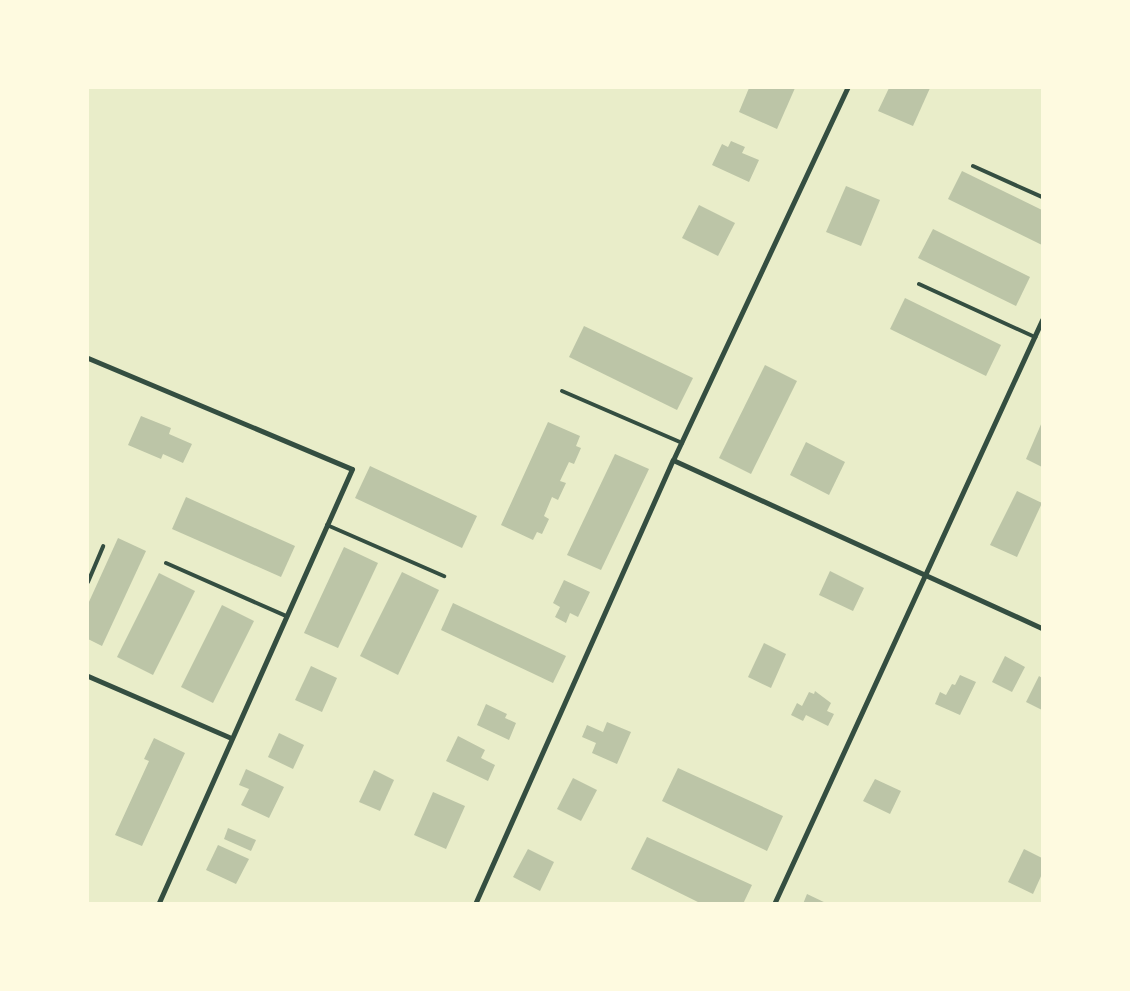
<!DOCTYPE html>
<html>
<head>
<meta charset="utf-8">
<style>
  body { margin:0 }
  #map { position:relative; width:1130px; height:991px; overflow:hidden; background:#e9edc9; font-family:Mulish,sans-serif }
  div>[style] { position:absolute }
  .building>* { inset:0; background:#bcc5a7 }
  .service>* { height:4px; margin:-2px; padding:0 2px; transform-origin:2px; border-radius:2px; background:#344e41 }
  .minor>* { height:5px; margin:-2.5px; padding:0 2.5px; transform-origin:2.5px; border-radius:2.5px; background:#344e41 }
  span { translate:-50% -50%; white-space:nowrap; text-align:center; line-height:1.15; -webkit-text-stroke:4px #fefae0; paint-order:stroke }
  .frame { position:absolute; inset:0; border:89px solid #fefae0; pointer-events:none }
</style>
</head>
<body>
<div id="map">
  <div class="building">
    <i style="clip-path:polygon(749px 88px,795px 88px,777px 129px,739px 112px)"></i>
    <i style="clip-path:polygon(889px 88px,930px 88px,913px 126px,878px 111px)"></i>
    <i style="clip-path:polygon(731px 141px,745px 147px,742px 153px,759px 160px,749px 182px,712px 165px,722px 144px,728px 147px)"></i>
    <i style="clip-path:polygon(962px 171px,1042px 210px,1042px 245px,948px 199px)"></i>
    <i style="clip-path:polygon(846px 186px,880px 200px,861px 246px,826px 232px)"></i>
    <i style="clip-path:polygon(699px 205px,735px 223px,718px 256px,682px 238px)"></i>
    <i style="clip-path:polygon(933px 229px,1030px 277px,1016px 306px,918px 258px)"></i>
    <i style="clip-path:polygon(905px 298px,1001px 345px,986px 376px,890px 329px)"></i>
    <i style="clip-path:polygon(584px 326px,693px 378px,677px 410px,569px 357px)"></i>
    <i style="clip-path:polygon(765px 365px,797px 381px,751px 474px,719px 458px)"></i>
    <i style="clip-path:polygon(141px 416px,171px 428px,169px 434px,192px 444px,183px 463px,163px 454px,161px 459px,128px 445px)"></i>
    <i style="clip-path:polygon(548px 422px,580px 436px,576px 446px,581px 448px,574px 464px,569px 462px,560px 481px,566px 483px,558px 500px,552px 497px,544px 516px,549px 519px,542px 534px,537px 532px,533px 540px,501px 525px)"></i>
    <i style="clip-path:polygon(1042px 422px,1042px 467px,1026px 459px)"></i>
    <i style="clip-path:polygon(806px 442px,845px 462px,829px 495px,790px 475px)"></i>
    <i style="clip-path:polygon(615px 454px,649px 469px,601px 570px,567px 555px)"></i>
    <i style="clip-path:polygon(370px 466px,477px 516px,462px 548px,355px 498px)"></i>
    <i style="clip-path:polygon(1017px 491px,1042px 503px,1017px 557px,990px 545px)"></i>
    <i style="clip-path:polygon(186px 497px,295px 546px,281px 577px,172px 529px)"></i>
    <i style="clip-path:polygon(118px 538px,146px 551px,102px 646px,88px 639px,88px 604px)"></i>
    <i style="clip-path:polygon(344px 547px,378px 563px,338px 648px,304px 633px)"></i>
    <i style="clip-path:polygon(830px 571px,864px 588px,853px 611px,819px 595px)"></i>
    <i style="clip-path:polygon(402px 572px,439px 590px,398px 675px,360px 656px)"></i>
    <i style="clip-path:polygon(159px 573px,195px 591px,153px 675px,117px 657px)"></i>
    <i style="clip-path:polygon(564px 580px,590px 592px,578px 617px,570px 613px,566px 623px,555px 617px,560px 607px,553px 603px)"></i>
    <i style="clip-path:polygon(453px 603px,566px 656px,553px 683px,441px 630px)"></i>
    <i style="clip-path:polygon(222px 605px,254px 621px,213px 703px,181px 687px)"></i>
    <i style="clip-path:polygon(764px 643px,786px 654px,771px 688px,748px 677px)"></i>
    <i style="clip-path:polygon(1005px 656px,1025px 667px,1012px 692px,992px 682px)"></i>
    <i style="clip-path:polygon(311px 666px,337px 678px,322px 712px,295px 700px)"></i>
    <i style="clip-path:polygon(960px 675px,976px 682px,960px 715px,935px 704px,940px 692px,946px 695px,952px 684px,955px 685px)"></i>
    <i style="clip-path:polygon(1039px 676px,1042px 678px,1042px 710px,1026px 702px)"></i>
    <i style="clip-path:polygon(815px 691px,831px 703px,827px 711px,834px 714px,828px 726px,806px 715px,803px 721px,791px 715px,797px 703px,802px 706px,809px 692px,814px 694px)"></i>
    <i style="clip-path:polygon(486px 704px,507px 714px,505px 718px,516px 723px,509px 740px,477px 725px)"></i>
    <i style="clip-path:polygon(607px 722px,631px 732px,617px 764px,592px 753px,596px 743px,582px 737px,587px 725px,603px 732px)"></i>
    <i style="clip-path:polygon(279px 733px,304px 745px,293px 769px,268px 757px)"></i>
    <i style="clip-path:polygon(458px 736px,485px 750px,481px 758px,495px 765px,488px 781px,446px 761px)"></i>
    <i style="clip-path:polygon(154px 738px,185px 753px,142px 846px,115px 835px,149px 761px,144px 759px)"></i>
    <i style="clip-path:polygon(678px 768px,783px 816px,767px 851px,662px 801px)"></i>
    <i style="clip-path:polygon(246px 769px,284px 787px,269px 818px,241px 805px,249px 789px,239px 785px)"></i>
    <i style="clip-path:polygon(374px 770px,394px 780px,380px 811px,359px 802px)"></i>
    <i style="clip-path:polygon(573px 778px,597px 790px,581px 821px,557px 809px)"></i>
    <i style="clip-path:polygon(875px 779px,901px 791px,890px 814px,863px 801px)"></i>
    <i style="clip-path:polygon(433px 792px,465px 806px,446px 849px,414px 835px)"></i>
    <i style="clip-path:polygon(228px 828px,256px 840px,251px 851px,224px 839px)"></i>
    <i style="clip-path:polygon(647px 837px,752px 885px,743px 904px,702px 904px,631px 869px)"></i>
    <i style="clip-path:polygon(218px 845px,249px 859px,236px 884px,206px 870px)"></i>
    <i style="clip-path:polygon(528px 849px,554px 862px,540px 891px,513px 877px)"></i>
    <i style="clip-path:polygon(1024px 849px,1042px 858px,1042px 874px,1033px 894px,1008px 882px)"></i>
    <i style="clip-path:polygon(807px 894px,828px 904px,803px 904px)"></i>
  </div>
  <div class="service">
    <i style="left:973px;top:166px;width:76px;rotate:24.2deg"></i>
    <i style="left:919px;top:284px;width:128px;rotate:24.6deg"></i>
    <i style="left:562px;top:391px;width:131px;rotate:23.4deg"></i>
    <i style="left:327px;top:525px;width:128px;rotate:23.6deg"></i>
    <i style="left:166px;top:563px;width:131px;rotate:23.8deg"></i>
    <i style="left:88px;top:582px;width:39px;rotate:-67deg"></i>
  </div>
  <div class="minor">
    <i style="left:88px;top:358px;width:286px;rotate:22.8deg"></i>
    <i style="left:352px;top:469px;width:476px;rotate:114deg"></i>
    <i style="left:673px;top:460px;width:405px;rotate:24.5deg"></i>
    <i style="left:88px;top:676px;width:156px;rotate:23.4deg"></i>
    <i style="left:475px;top:904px;width:486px;rotate:-66deg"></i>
    <i style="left:673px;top:460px;width:411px;rotate:-64.9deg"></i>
    <i style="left:774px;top:904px;width:643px;rotate:-65.35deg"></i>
  </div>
  <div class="frame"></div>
</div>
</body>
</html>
